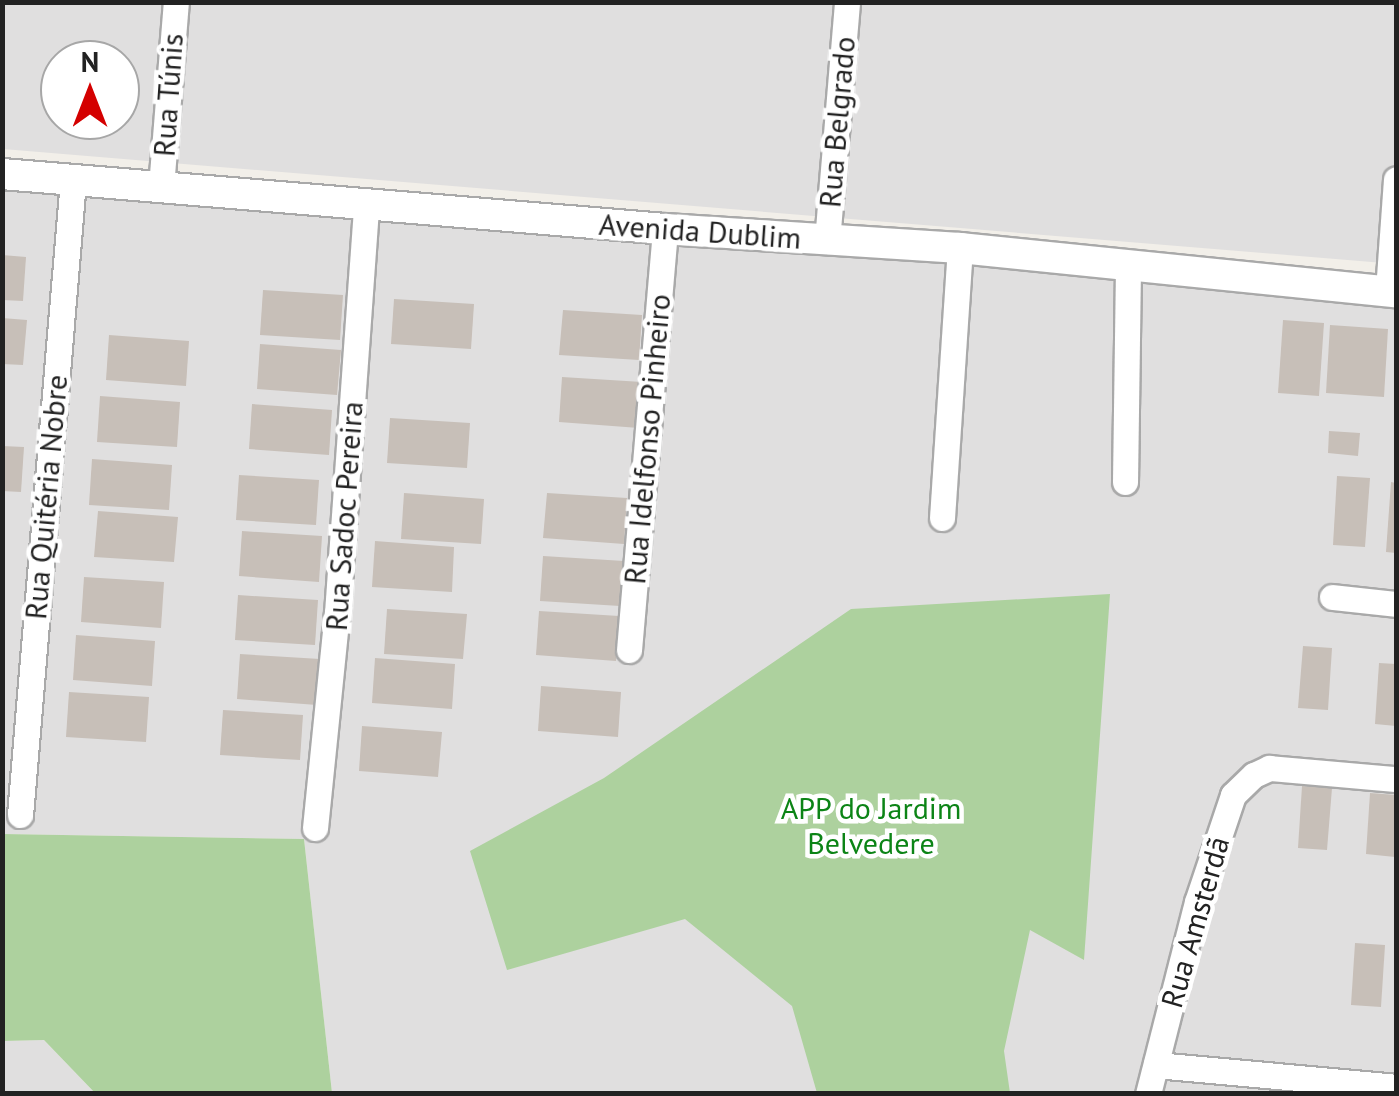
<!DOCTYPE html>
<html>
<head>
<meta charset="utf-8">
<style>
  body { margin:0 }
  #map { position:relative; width:1399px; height:1096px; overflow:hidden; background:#f2efe9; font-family:"PT Sans",sans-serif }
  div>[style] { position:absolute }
  .residential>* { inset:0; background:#e0dfdf }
  .forest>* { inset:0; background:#add19e }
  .building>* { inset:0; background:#c7bfb8 }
  .roads { filter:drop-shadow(2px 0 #a9a9a9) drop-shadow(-2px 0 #a9a9a9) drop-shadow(0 2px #a9a9a9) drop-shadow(0 -2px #a9a9a9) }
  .minor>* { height:25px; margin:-12.5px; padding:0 12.5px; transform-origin:12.5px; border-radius:12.5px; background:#fff }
  .tertiary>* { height:30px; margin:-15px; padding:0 15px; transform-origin:15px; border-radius:15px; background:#fff }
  span { translate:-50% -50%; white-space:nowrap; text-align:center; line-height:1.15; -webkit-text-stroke:9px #fff; paint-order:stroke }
  .street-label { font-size:30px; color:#222 }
  .park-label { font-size:30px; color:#0c8416 }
  .frame { position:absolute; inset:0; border:5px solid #222; pointer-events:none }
  .north { position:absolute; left:40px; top:40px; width:100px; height:100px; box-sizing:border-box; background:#fff; border:2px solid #a7a7a7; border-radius:50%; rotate:0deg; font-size:28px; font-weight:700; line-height:40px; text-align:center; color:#222 }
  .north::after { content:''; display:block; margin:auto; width:35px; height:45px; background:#d40000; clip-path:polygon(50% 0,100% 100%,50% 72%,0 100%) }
</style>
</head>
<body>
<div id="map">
  <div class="residential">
    <i style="clip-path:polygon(evenodd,2px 3px,1396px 3px,1396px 264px,3px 149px,2px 3px,60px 60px,120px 60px,120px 120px,60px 120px,60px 60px)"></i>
    <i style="clip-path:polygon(2px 190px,1269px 287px,1396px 301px,1396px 1093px,332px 1093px,304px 839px,3px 834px)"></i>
    <i style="clip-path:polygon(44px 1040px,95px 1093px,3px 1093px,2px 1041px)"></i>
  </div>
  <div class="forest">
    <i style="clip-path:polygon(1110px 594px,1084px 960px,1030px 930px,1004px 1051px,1010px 1093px,817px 1093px,792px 1006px,685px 919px,507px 970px,470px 851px,604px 778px,851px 609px)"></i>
    <i style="clip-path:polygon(3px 834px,304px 839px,332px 1093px,95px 1093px,44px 1040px,3px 1041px)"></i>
  </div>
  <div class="building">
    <i style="clip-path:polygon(2px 255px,26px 257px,23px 301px,2px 300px)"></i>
    <i style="clip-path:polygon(263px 290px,343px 295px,340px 340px,260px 335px)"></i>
    <i style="clip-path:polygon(394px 299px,474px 304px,471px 349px,391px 344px)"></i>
    <i style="clip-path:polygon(563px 310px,642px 315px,639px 360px,559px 355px)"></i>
    <i style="clip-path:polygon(2px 318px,27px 320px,23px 365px,2px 364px)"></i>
    <i style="clip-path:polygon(1283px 320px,1324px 323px,1319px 396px,1278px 393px)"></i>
    <i style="clip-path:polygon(1330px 325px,1388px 329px,1384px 397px,1326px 393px)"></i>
    <i style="clip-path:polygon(109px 335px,189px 341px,186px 386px,106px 380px)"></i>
    <i style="clip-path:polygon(260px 344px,341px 350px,337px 395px,257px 389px)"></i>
    <i style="clip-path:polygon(562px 377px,642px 382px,639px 428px,559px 422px)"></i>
    <i style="clip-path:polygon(100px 396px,180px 402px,177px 447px,97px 442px)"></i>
    <i style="clip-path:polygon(252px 404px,332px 410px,329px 455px,249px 449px)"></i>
    <i style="clip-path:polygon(390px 418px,470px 423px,467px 468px,387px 463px)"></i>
    <i style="clip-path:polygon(1329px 431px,1360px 433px,1358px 456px,1328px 453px)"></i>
    <i style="clip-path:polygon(2px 446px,24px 447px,21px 492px,2px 491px)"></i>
    <i style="clip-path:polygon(92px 459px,172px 465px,169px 510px,89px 505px)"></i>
    <i style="clip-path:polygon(239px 475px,319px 480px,316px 525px,236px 520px)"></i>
    <i style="clip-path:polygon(1337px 476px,1370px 478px,1365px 547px,1333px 545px)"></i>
    <i style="clip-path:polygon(1391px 482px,1396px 483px,1396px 553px,1386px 552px)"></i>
    <i style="clip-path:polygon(404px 493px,484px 499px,481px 544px,401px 539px)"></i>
    <i style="clip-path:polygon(547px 493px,627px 498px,624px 544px,543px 538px)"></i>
    <i style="clip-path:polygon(98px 511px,178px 517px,174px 562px,94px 557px)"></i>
    <i style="clip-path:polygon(242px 531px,322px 536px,319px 582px,239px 576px)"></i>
    <i style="clip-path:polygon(375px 541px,454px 547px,452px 592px,372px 587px)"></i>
    <i style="clip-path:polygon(543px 556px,624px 561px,620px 606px,540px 601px)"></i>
    <i style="clip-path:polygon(84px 577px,164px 582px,161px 628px,81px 622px)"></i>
    <i style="clip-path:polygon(238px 595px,318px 600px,315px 645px,235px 640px)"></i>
    <i style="clip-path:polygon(387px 609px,467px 614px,463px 659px,384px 654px)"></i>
    <i style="clip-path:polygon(539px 611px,619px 616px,616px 661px,536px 655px)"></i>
    <i style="clip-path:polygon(76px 635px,155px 641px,152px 686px,73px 680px)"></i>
    <i style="clip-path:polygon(1303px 646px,1332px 648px,1328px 710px,1298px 708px)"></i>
    <i style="clip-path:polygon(240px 654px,320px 659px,317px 705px,237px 699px)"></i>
    <i style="clip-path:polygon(375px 658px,455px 664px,452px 709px,372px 703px)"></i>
    <i style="clip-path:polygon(1379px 663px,1396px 664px,1396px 726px,1375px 724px)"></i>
    <i style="clip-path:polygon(541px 686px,621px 692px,618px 737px,538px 731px)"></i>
    <i style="clip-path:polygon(69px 692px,149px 697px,146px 742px,66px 737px)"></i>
    <i style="clip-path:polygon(223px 710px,303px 715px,300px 760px,220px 755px)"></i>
    <i style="clip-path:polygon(362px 726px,442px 732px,438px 777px,359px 771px)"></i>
    <i style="clip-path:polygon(1302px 786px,1332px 788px,1327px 850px,1298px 848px)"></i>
    <i style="clip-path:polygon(1370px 793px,1396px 795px,1395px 857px,1366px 854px)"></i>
    <i style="clip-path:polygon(1355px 943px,1385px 945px,1381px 1007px,1351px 1005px)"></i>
  </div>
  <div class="roads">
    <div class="minor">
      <i style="left:161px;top:187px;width:186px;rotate:-85.4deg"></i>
      <i style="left:827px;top:241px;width:240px;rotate:-85.2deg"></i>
      <i style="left:1388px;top:291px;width:112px;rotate:-85.9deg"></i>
      <i style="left:1125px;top:482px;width:218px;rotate:-89.2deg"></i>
      <i style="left:942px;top:518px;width:271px;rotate:-86.2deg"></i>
      <i style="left:1332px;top:597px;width:64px;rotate:6.2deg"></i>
      <i style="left:629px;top:650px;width:423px;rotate:-85.1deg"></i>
      <i style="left:20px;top:815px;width:637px;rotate:-85.23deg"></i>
      <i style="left:315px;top:828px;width:216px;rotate:-84.2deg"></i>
      <i style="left:337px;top:613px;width:410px;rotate:-85.9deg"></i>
      <i style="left:1156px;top:1065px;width:241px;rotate:5.2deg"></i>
      <i style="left:1148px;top:1094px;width:198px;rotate:-75.7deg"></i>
      <i style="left:1197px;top:902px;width:113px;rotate:-71.4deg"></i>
      <i style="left:1233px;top:795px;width:29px;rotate:-44deg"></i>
      <i style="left:1254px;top:775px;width:17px;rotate:-25deg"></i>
      <i style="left:1269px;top:768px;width:127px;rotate:5deg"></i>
    </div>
    <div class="tertiary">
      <i style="left:2px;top:174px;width:665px;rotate:4.74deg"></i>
      <i style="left:665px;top:229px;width:296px;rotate:3.7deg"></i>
      <i style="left:960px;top:248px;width:438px;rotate:5.8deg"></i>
    </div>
  </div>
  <div class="street-label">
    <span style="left:168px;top:95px;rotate:-86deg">Rua Túnis</span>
    <span style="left:837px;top:122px;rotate:-85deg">Rua Belgrado</span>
    <span style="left:700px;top:231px;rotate:4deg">Avenida Dublim</span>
    <span style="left:647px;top:439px;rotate:-85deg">Rua Idelfonso Pinheiro</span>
    <span style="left:46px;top:497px;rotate:-85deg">Rua Quitéria Nobre</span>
    <span style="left:344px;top:516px;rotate:-86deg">Rua Sadoc Pereira</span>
    <span style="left:1195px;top:922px;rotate:-74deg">Rua Amsterdã</span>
  </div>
  <div class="park-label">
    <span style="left:871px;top:825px">APP do Jardim<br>Belvedere</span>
  </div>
  <div class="frame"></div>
  <div class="north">N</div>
</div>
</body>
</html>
